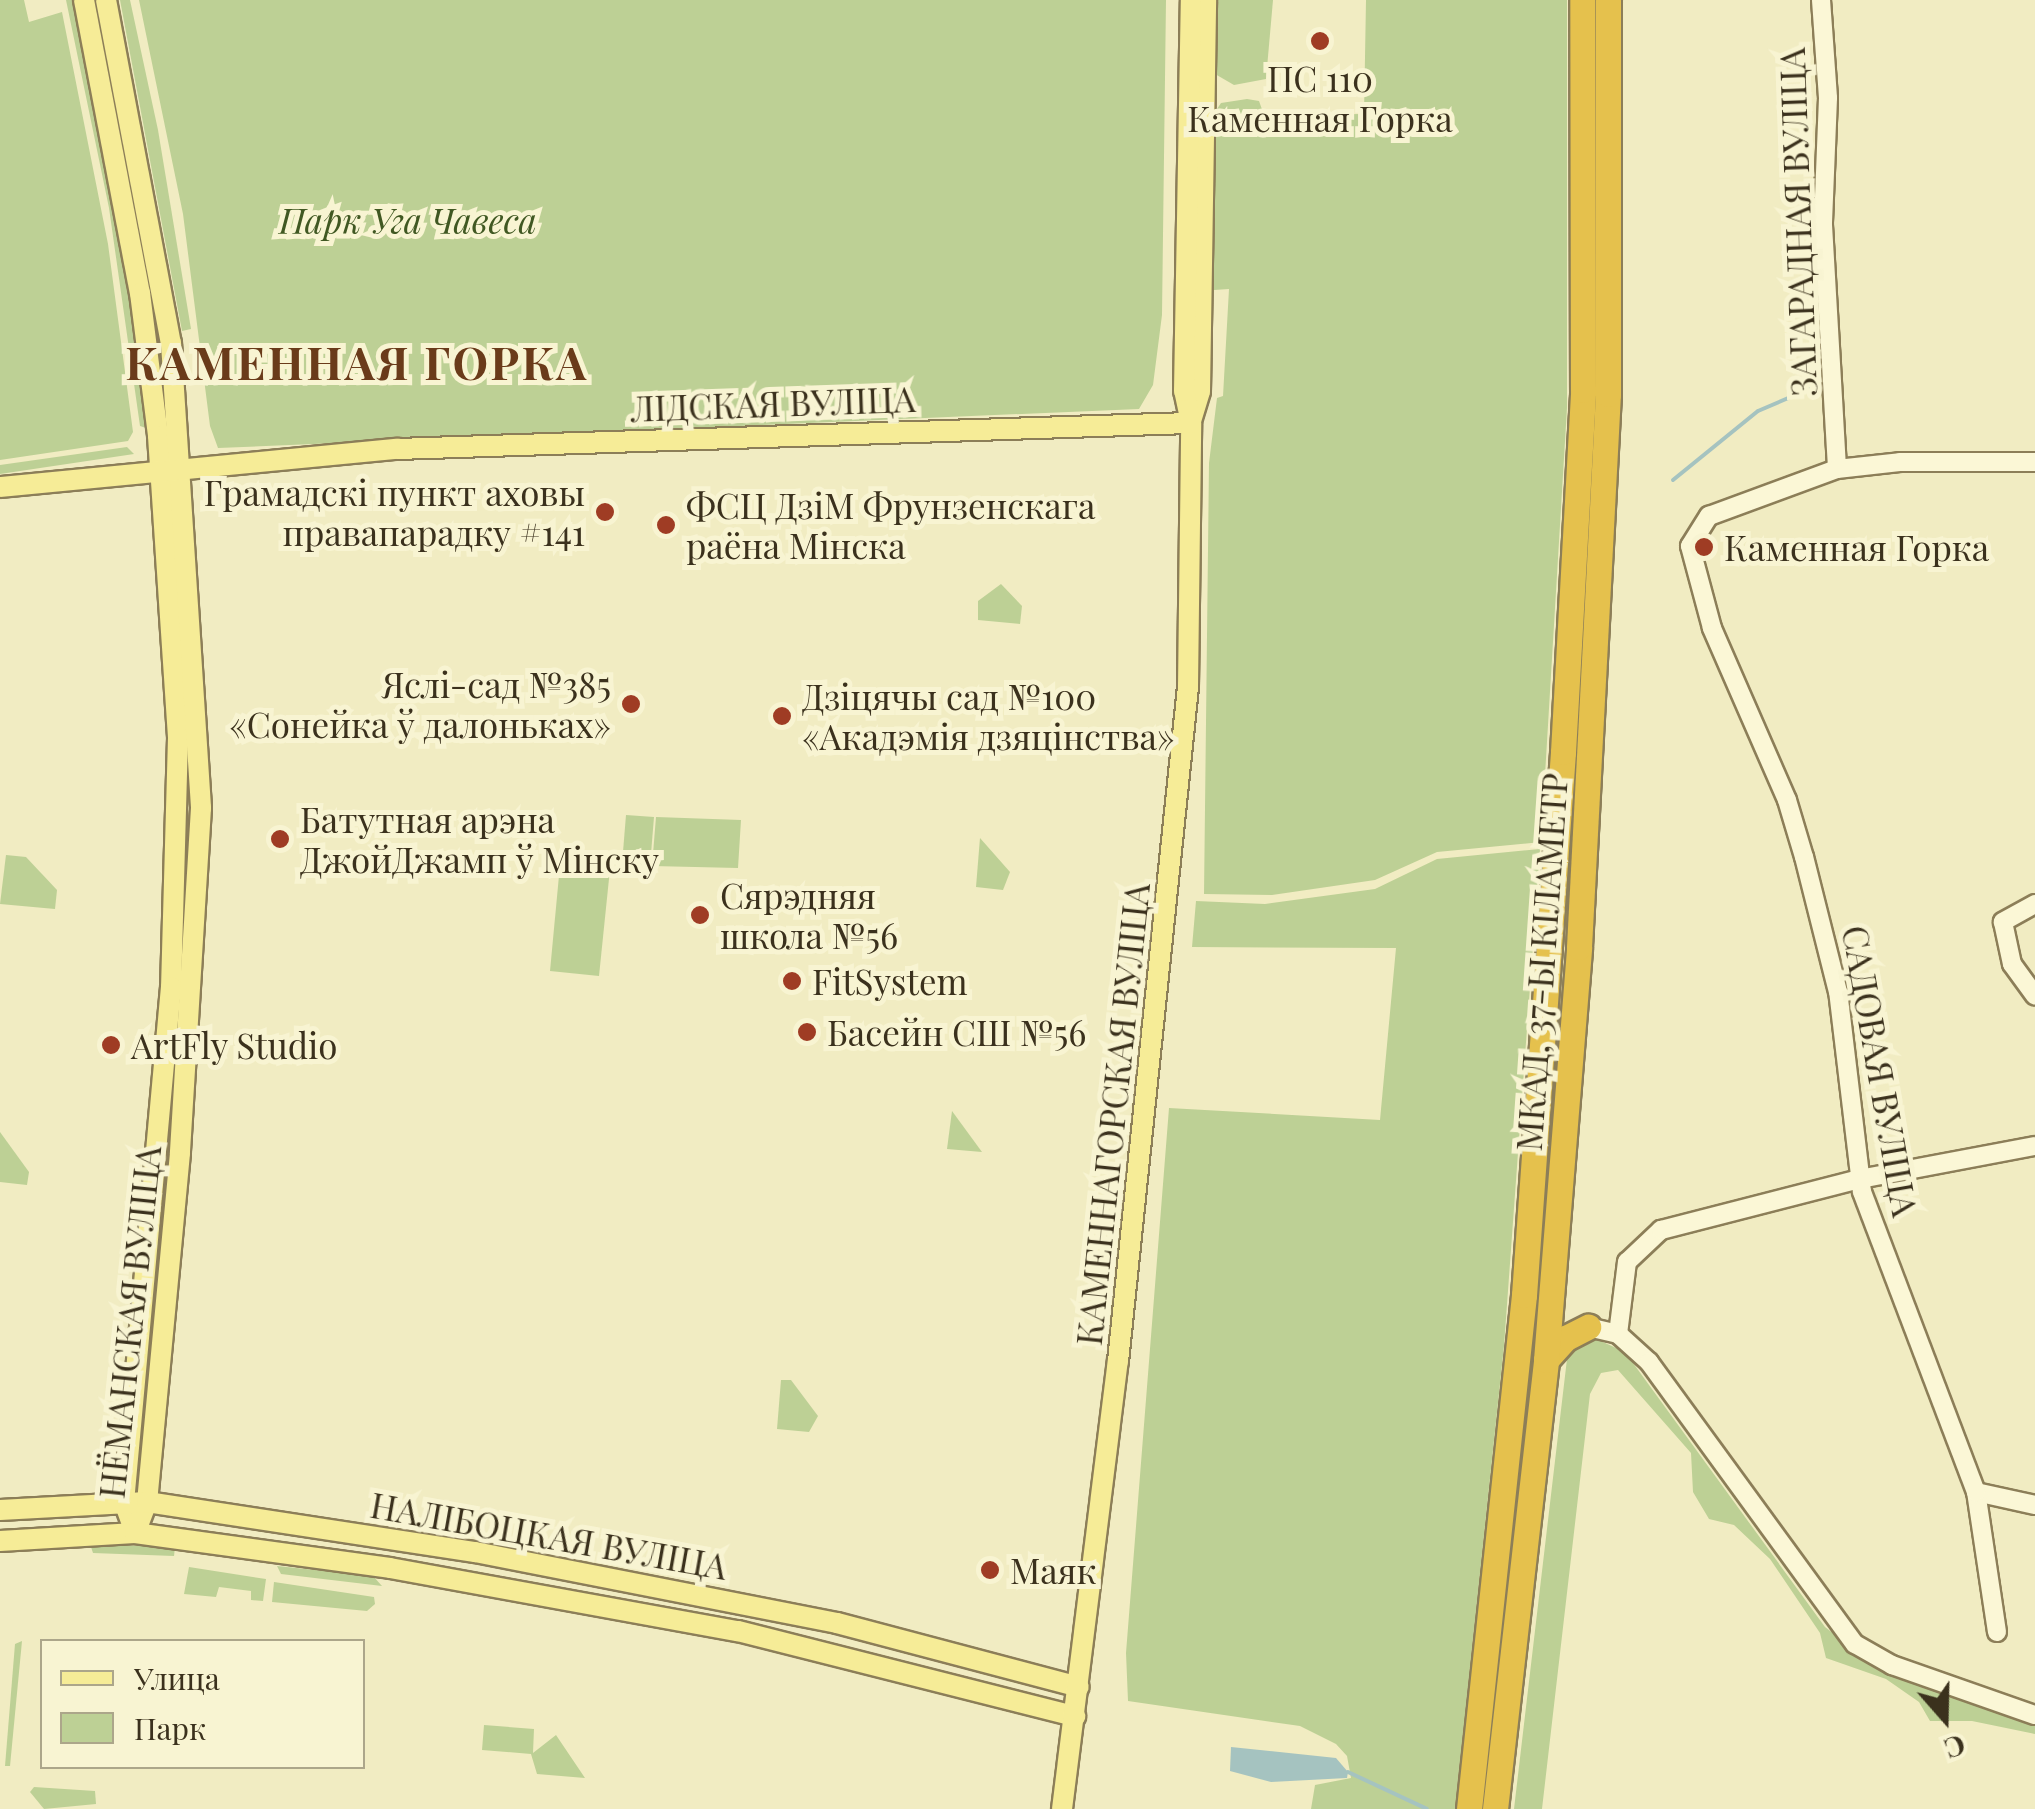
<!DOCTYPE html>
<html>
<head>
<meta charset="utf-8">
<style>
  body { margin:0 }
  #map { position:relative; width:2035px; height:1809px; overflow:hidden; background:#f1ecc2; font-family:"Playfair Display",serif }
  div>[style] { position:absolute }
  .green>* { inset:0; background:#bdd095 }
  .water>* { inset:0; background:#a5c3c0 }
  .stream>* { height:4px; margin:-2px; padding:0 2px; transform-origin:2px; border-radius:2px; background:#a5c3c0 }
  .roads { filter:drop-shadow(2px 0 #8c7e58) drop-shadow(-2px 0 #8c7e58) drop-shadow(0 2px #8c7e58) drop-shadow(0 -2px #8c7e58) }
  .minor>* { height:18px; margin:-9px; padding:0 9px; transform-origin:9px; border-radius:9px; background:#fbf7d6 }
  .major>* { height:20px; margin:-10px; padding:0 10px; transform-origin:10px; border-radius:10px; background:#f6ec97 }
  .highway>* { height:25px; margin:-12.5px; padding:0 12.5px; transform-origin:12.5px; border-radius:12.5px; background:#e5c14d }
  .dots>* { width:28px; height:28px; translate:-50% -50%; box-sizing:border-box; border:5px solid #f8f4d2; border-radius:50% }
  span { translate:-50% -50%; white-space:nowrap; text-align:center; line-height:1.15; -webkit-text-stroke:10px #f8f4d2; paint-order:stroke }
  .poi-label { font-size:35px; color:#3b311d }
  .right { translate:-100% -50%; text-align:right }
  .left { translate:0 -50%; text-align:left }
  .park-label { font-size:35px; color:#405822; font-style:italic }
  .street-label { font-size:35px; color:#3b311d }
  .district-label { font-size:45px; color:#6a3b1a; font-weight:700; letter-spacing:2.5px }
  .legend { position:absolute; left:40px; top:1639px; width:325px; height:130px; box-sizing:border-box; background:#f8f4d2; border:2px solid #aca68a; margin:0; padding:12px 18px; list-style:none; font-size:30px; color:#3b311d }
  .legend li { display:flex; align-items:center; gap:20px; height:50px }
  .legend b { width:50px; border:2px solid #aca68a }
  .north { position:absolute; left:1895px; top:1669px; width:100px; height:100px; -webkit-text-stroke:8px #f8f4d2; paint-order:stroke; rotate:160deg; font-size:28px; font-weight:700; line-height:40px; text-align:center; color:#3b311d }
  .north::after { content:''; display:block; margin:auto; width:35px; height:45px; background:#3b311d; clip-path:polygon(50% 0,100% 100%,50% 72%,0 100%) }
</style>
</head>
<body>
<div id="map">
  <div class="green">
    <i style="clip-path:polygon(0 0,24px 0,29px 22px,62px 12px,108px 244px,133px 432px,128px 441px,0 460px)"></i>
    <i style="clip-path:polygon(66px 0,75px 0,129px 272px,149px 429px,140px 426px,109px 208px)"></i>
    <i style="clip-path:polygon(120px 0,130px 0,158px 130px,191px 329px,182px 331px)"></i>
    <i style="clip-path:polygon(139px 0,1166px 0,1162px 315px,1153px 385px,1139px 409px,218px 448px,210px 426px,183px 214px)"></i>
    <i style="clip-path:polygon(1213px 0,1273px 0,1266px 79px,1234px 85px,1215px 74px)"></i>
    <i style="clip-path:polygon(1366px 0,1567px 0,1567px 408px,1541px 842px,1437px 852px,1375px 880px,1272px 895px,1204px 894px,1209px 463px,1217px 398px,1223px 396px,1229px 289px,1214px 290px,1209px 252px,1213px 115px,1221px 103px,1247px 99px,1259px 101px,1264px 115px,1364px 114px)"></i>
    <i style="clip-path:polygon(127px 447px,134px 454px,0 474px,0 465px)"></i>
    <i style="clip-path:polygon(1001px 584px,1022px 606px,1020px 624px,978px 620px,978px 601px)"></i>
    <i style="clip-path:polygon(626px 815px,654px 817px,650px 866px,622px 864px)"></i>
    <i style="clip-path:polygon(656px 817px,741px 820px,738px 868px,652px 866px)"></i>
    <i style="clip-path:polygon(980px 838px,1010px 872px,1003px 890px,976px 887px)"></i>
    <i style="clip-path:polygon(1540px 849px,1504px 1346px,1455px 1809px,1311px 1809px,1315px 1785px,1351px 1778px,1347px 1756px,1336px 1744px,1300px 1726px,1128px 1701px,1126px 1653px,1169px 1108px,1380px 1120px,1396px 948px,1192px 947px,1196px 901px,1265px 904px,1375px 889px,1437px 859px)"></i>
    <i style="clip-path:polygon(6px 855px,26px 857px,57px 890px,55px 909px,0 904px)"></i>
    <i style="clip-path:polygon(560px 865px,610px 869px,599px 976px,550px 971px)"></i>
    <i style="clip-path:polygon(952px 1111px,982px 1152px,947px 1149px)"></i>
    <i style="clip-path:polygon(0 1132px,29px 1172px,27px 1185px,0 1182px)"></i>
    <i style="clip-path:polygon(1594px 1338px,1625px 1352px,1825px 1627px,1884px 1673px,2035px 1726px,2035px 1734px,1972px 1721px,1930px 1721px,1919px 1702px,1886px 1679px,1826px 1658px,1820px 1633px,1770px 1559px,1734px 1525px,1709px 1519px,1693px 1492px,1691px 1453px,1618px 1370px,1601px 1373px,1590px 1394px,1542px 1809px,1514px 1809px,1567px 1359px,1579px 1343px)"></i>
    <i style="clip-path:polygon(781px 1380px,791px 1380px,818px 1416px,809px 1432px,777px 1429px)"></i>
    <i style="clip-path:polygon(90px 1544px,175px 1547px,174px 1556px,93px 1553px)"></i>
    <i style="clip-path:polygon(277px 1566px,373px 1576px,382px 1586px,281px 1574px)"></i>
    <i style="clip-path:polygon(189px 1567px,266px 1579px,263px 1601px,251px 1600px,251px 1591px,219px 1587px,216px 1597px,184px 1594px)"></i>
    <i style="clip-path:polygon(274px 1582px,374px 1597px,375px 1604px,367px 1611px,272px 1602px)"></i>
    <i style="clip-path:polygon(22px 1641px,10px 1766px,5px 1766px,15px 1644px)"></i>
    <i style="clip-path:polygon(484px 1725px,534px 1729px,533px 1753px,556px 1735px,585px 1778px,537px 1774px,531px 1754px,482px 1750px)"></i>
    <i style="clip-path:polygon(34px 1787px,95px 1791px,96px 1804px,44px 1809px,30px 1792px)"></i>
  </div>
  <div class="water">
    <i style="clip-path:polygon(1231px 1747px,1336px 1758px,1348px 1772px,1347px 1778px,1271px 1782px,1230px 1771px)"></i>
  </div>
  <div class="stream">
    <i style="left:1673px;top:480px;width:109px;rotate:-39.1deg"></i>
    <i style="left:1758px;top:411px;width:61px;rotate:-23.2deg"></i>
    <i style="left:1814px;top:387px;width:23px;rotate:-67deg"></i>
    <i style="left:1348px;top:1772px;width:87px;rotate:25.1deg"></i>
  </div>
  <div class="roads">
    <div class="minor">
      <i style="left:1821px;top:0;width:98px;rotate:85.9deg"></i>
      <i style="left:1828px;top:98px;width:127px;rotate:92.3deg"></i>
      <i style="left:1823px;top:225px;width:244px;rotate:86.7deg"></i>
      <i style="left:2035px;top:904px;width:37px;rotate:151deg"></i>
      <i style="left:2003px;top:922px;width:43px;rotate:77.9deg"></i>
      <i style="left:2012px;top:964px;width:39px;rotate:54deg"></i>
      <i style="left:1588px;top:1327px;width:31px;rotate:13deg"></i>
      <i style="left:1618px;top:1334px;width:42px;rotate:42.1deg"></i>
      <i style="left:1649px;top:1362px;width:349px;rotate:53.9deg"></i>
      <i style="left:1855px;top:1644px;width:43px;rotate:29.6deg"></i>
      <i style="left:1892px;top:1665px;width:151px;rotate:19.3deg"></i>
      <i style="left:1618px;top:1334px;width:73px;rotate:-82.9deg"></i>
      <i style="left:1627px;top:1262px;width:47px;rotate:-43.3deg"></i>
      <i style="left:1661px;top:1230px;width:205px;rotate:-14.4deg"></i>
      <i style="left:1860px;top:1179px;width:178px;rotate:-10.7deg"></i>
      <i style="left:1976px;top:1492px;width:60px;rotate:12.4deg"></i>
      <i style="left:1997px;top:1632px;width:142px;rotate:-98.5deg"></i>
      <i style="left:1976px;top:1492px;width:321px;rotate:-110.8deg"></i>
      <i style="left:1862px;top:1192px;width:201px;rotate:-96.8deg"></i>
      <i style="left:1838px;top:992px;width:139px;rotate:-104.1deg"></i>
      <i style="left:1804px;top:857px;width:59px;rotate:-106.6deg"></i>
      <i style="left:1787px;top:800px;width:188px;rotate:-113.6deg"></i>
      <i style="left:1712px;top:628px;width:85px;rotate:-105deg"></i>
      <i style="left:1690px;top:546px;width:36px;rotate:-58deg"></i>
      <i style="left:1709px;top:516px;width:136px;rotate:-20.2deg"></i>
      <i style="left:1837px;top:469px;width:63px;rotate:-6.3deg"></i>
      <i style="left:1900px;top:462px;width:135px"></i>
    </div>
    <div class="major">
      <i style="left:84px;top:0;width:298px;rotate:79.2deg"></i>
      <i style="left:140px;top:293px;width:144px;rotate:82.8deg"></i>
      <i style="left:158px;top:436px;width:303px;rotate:86.2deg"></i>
      <i style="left:178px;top:738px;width:249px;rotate:91.6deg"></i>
      <i style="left:171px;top:987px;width:517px;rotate:95.21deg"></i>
      <i style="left:124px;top:1502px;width:33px;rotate:70deg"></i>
      <i style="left:106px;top:0;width:349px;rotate:79.3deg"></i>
      <i style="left:171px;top:343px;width:466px;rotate:86.3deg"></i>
      <i style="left:201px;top:808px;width:346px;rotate:93.5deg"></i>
      <i style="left:180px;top:1153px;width:351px;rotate:95.4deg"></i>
      <i style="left:147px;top:1502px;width:33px;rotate:111deg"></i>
      <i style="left:1191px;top:421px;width:31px;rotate:-73deg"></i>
      <i style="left:1200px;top:391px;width:391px;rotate:-89.1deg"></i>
      <i style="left:0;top:487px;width:399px;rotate:-5.5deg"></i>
      <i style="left:397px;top:449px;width:794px;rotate:-1.88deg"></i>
      <i style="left:0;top:1510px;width:147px;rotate:-3.1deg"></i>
      <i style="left:147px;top:1502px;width:332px;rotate:8.7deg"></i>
      <i style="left:475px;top:1552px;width:369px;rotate:11.1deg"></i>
      <i style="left:837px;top:1623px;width:250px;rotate:14.8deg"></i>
      <i style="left:0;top:1541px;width:135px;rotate:-3.4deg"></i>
      <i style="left:135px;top:1533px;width:257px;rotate:7.8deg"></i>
      <i style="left:390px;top:1568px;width:354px;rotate:10.3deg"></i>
      <i style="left:738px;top:1631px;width:348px;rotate:14.2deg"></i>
      <i style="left:1062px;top:1809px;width:451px;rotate:-82.9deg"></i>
      <i style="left:1118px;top:1361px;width:678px;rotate:-84.07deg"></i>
      <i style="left:1188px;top:687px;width:264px;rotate:-89.3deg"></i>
      <i style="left:1191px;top:423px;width:33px;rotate:-102deg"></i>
      <i style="left:1184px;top:391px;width:391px;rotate:-89deg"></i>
    </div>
    <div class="highway">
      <i style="left:1546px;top:1360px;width:30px;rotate:-48deg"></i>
      <i style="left:1566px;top:1338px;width:25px;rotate:-27deg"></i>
      <i style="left:1469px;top:1809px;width:517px;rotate:-83.89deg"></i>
      <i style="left:1524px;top:1295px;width:544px;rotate:-85.89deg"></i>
      <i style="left:1563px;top:752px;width:363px;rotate:-86.8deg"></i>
      <i style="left:1583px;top:390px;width:390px;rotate:-90.1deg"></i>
      <i style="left:1495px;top:1809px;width:452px;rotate:-83.5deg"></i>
      <i style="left:1546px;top:1360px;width:414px;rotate:-85.4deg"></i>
      <i style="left:1579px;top:947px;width:554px;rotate:-87deg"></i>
      <i style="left:1608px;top:394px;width:394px;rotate:-90deg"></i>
    </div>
  </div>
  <div class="dots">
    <i style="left:1320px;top:41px;background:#9f3c24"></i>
    <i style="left:605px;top:512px;background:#9f3c24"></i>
    <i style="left:666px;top:525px;background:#9f3c24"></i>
    <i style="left:1704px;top:547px;background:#9f3c24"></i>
    <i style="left:631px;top:704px;background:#9f3c24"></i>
    <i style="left:782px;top:716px;background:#9f3c24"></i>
    <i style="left:280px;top:839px;background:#9f3c24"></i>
    <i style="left:700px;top:915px;background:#9f3c24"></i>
    <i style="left:792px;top:981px;background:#9f3c24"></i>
    <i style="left:807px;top:1032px;background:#9f3c24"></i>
    <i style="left:111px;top:1045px;background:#9f3c24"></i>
    <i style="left:990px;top:1570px;background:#9f3c24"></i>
  </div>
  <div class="poi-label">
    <span style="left:1320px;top:98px">ПС 110<br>Каменная Горка</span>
    <span class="right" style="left:585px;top:512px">Грамадскі пункт аховы<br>правапарадку #141</span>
    <span class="left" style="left:686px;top:525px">ФСЦ ДзіМ Фрунзенскага<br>раёна Мінска</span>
    <span class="left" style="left:1724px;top:547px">Каменная Горка</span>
    <span class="right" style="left:611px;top:704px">Яслі-сад №385<br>«Сонейка ў далоньках»</span>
    <span class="left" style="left:802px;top:716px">Дзіцячы сад №100<br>«Акадэмія дзяцінства»</span>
    <span class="left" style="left:300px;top:839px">Батутная арэна<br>ДжойДжамп ў Мінску</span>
    <span class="left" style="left:720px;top:915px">Сярэдняя<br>школа №56</span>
    <span class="left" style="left:812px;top:981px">FitSystem</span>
    <span class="left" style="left:827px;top:1032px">Басейн СШ №56</span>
    <span class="left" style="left:131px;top:1045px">ArtFly Studio</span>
    <span class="left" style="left:1010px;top:1570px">Маяк</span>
  </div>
  <div class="park-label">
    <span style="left:408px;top:220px">Парк Уга Чавеса</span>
  </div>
  <div class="street-label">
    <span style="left:1797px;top:222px;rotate:-92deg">ЗАГАРАДНАЯ ВУЛІЦА</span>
    <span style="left:773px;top:403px;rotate:-2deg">ЛІДСКАЯ ВУЛІЦА</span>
    <span style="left:1541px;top:962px;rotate:-86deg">МКАД, 37-Ы КІЛАМЕТР</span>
    <span style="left:1881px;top:1071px;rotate:80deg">САДОВАЯ ВУЛІЦА</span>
    <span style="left:1112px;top:1114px;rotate:-84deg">КАМЕННАГОРСКАЯ ВУЛІЦА</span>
    <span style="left:129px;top:1322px;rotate:-84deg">НЁМАНСКАЯ ВУЛІЦА</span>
    <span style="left:549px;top:1535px;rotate:10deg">НАЛІБОЦКАЯ ВУЛІЦА</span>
  </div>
  <div class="district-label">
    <span style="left:357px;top:362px">КАМЕННАЯ ГОРКА</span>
  </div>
  <ul class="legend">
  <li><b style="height:12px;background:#f6ec97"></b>Улица</li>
  <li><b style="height:28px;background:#bdd095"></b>Парк</li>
  </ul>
  <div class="north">С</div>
</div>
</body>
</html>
